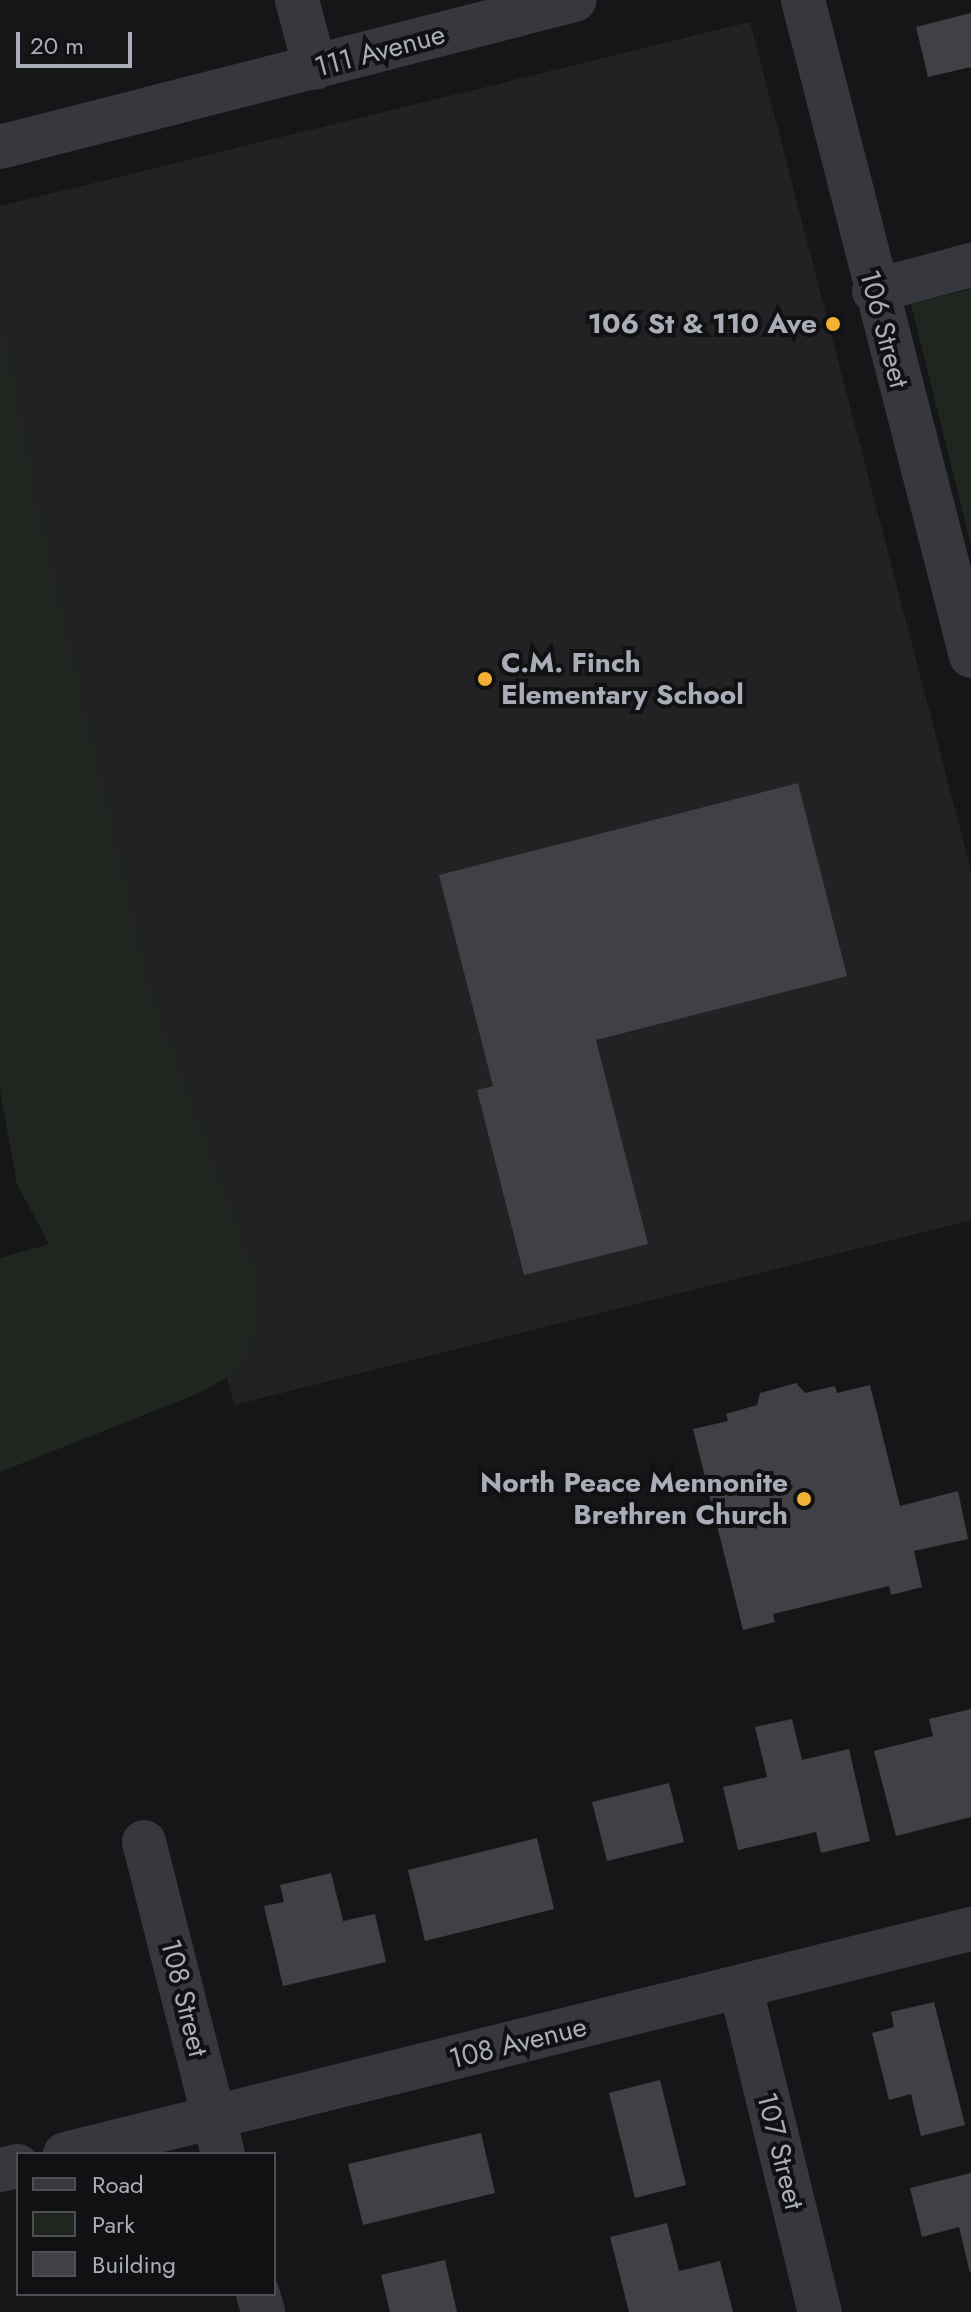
<!DOCTYPE html>
<html>
<head>
<meta charset="utf-8">
<style>
  body { margin:0 }
  #map { position:relative; width:971px; height:2312px; overflow:hidden; background:#161618; font-family:Jost,sans-serif }
  div>[style] { position:absolute }
  .built>* { inset:0; background:#222225 }
  .green>* { inset:0; background:#1e261f }
  .building>* { inset:0; background:#404145 }
  .minor>* { height:44px; margin:-22px; padding:0 22px; transform-origin:22px; border-radius:22px; background:#37383d }
  .dots>* { width:22px; height:22px; translate:-50% -50%; box-sizing:border-box; border:4px solid #111113; border-radius:50% }
  span { translate:-50% -50%; white-space:nowrap; text-align:center; line-height:1.15; -webkit-text-stroke:8px #111113; paint-order:stroke }
  .street-label { font-size:28px; color:#a8adb8 }
  .poi-label { font-size:28px; color:#a8adb8; font-weight:700 }
  .right { translate:-100% -50%; text-align:right }
  .left { translate:0 -50%; text-align:left }
  .legend { position:absolute; left:16px; top:2152px; width:260px; height:144px; box-sizing:border-box; background:#111113; border:2px solid #4d4f55; margin:0; padding:10px 14px; list-style:none; font-size:24px; color:#a8adb8 }
  .legend li { display:flex; align-items:center; gap:16px; height:40px }
  .legend b { width:40px; border:2px solid #4d4f55 }
  .scale { position:absolute; left:16px; top:32px; width:116px; height:36px; box-sizing:border-box; border:4px solid #a8adb8; border-top:0; padding-left:10px; font-size:24px; line-height:28px; white-space:nowrap; color:#a8adb8; -webkit-text-stroke:6px #111113; paint-order:stroke }
</style>
</head>
<body>
<div id="map">
  <div class="built">
    <i style="clip-path:polygon(750px 22px,971px 871px,971px 1220px,234px 1405px,0 488px,0 206px)"></i>
  </div>
  <div class="green">
    <i style="clip-path:polygon(971px 289px,971px 545px,911px 304px)"></i>
    <i style="clip-path:polygon(0 318px,38px 514px,151px 996px,257px 1282px,259px 1324px,236px 1372px,199px 1393px,0 1472px,0 1258px,49px 1244px,17px 1184px,0 1090px)"></i>
  </div>
  <div class="building">
    <i style="clip-path:polygon(971px 13px,971px 67px,928px 77px,916px 27px)"></i>
    <i style="clip-path:polygon(798px 783px,847px 976px,596px 1040px,648px 1244px,524px 1275px,477px 1090px,493px 1086px,439px 875px)"></i>
    <i style="clip-path:polygon(796px 1383px,805px 1393px,835px 1386px,837px 1393px,870px 1385px,900px 1506px,958px 1491px,968px 1539px,914px 1551px,922px 1587px,891px 1595px,889px 1586px,773px 1614px,775px 1622px,743px 1630px,693px 1429px,728px 1421px,726px 1414px,757px 1405px,760px 1393px)"></i>
    <i style="clip-path:polygon(971px 1709px,971px 1817px,896px 1836px,874px 1751px,933px 1736px,929px 1719px)"></i>
    <i style="clip-path:polygon(792px 1719px,802px 1760px,849px 1749px,870px 1841px,821px 1853px,816px 1832px,738px 1850px,723px 1787px,767px 1777px,755px 1727px)"></i>
    <i style="clip-path:polygon(669px 1783px,684px 1842px,607px 1861px,592px 1802px)"></i>
    <i style="clip-path:polygon(537px 1838px,554px 1909px,425px 1941px,408px 1870px)"></i>
    <i style="clip-path:polygon(331px 1873px,343px 1921px,375px 1914px,386px 1962px,283px 1986px,264px 1906px,284px 1902px,280px 1885px)"></i>
    <i style="clip-path:polygon(934px 2002px,965px 2125px,921px 2136px,911px 2094px,889px 2100px,872px 2033px,894px 2027px,891px 2012px)"></i>
    <i style="clip-path:polygon(660px 2080px,686px 2185px,635px 2198px,609px 2093px)"></i>
    <i style="clip-path:polygon(481px 2133px,495px 2193px,363px 2225px,348px 2164px)"></i>
    <i style="clip-path:polygon(971px 2173px,971px 2272px,970px 2273px,959px 2227px,922px 2237px,910px 2188px)"></i>
    <i style="clip-path:polygon(667px 2223px,679px 2271px,720px 2261px,733px 2312px,629px 2312px,610px 2237px)"></i>
    <i style="clip-path:polygon(445px 2260px,457px 2312px,390px 2312px,381px 2275px)"></i>
  </div>
  <div class="minor">
    <i style="left:297px;top:0;width:70px;rotate:75.2deg"></i>
    <i style="left:803px;top:0;width:677px;rotate:75.64deg"></i>
    <i style="left:0;top:147px;width:593px;rotate:-14.36deg"></i>
    <i style="left:874px;top:291px;width:100px;rotate:-15deg"></i>
    <i style="left:144px;top:1842px;width:322px;rotate:75.8deg"></i>
    <i style="left:741px;top:1989px;width:333px;rotate:76.3deg"></i>
    <i style="left:65px;top:2154px;width:934px;rotate:-13.95deg"></i>
    <i style="left:0;top:2170px;width:18px;rotate:-13deg"></i>
    <i style="left:258px;top:2294px;width:19px;rotate:74deg"></i>
  </div>
  <div class="dots">
    <i style="left:833px;top:324px;background:#f2b134"></i>
    <i style="left:485px;top:679px;background:#f2b134"></i>
    <i style="left:804px;top:1499px;background:#f2b134"></i>
  </div>
  <div class="street-label">
    <span style="left:380px;top:51px;rotate:-15deg">111 Avenue</span>
    <span style="left:884px;top:329px;rotate:75deg">106 Street</span>
    <span style="left:184px;top:1998px;rotate:76deg">108 Street</span>
    <span style="left:518px;top:2043px;rotate:-14deg">108 Avenue</span>
    <span style="left:780px;top:2151px;rotate:76deg">107 Street</span>
  </div>
  <div class="poi-label">
    <span class="right" style="left:817px;top:324px">106 St &amp; 110 Ave</span>
    <span class="left" style="left:501px;top:679px">C.M. Finch<br>Elementary School</span>
    <span class="right" style="left:788px;top:1499px">North Peace Mennonite<br>Brethren Church</span>
  </div>
  <ul class="legend">
  <li><b style="height:10px;background:#37383d"></b>Road</li>
  <li><b style="height:22px;background:#1e261f"></b>Park</li>
  <li><b style="height:22px;background:#404145"></b>Building</li>
  </ul>
  <div class="scale">20 m</div>
</div>
</body>
</html>
